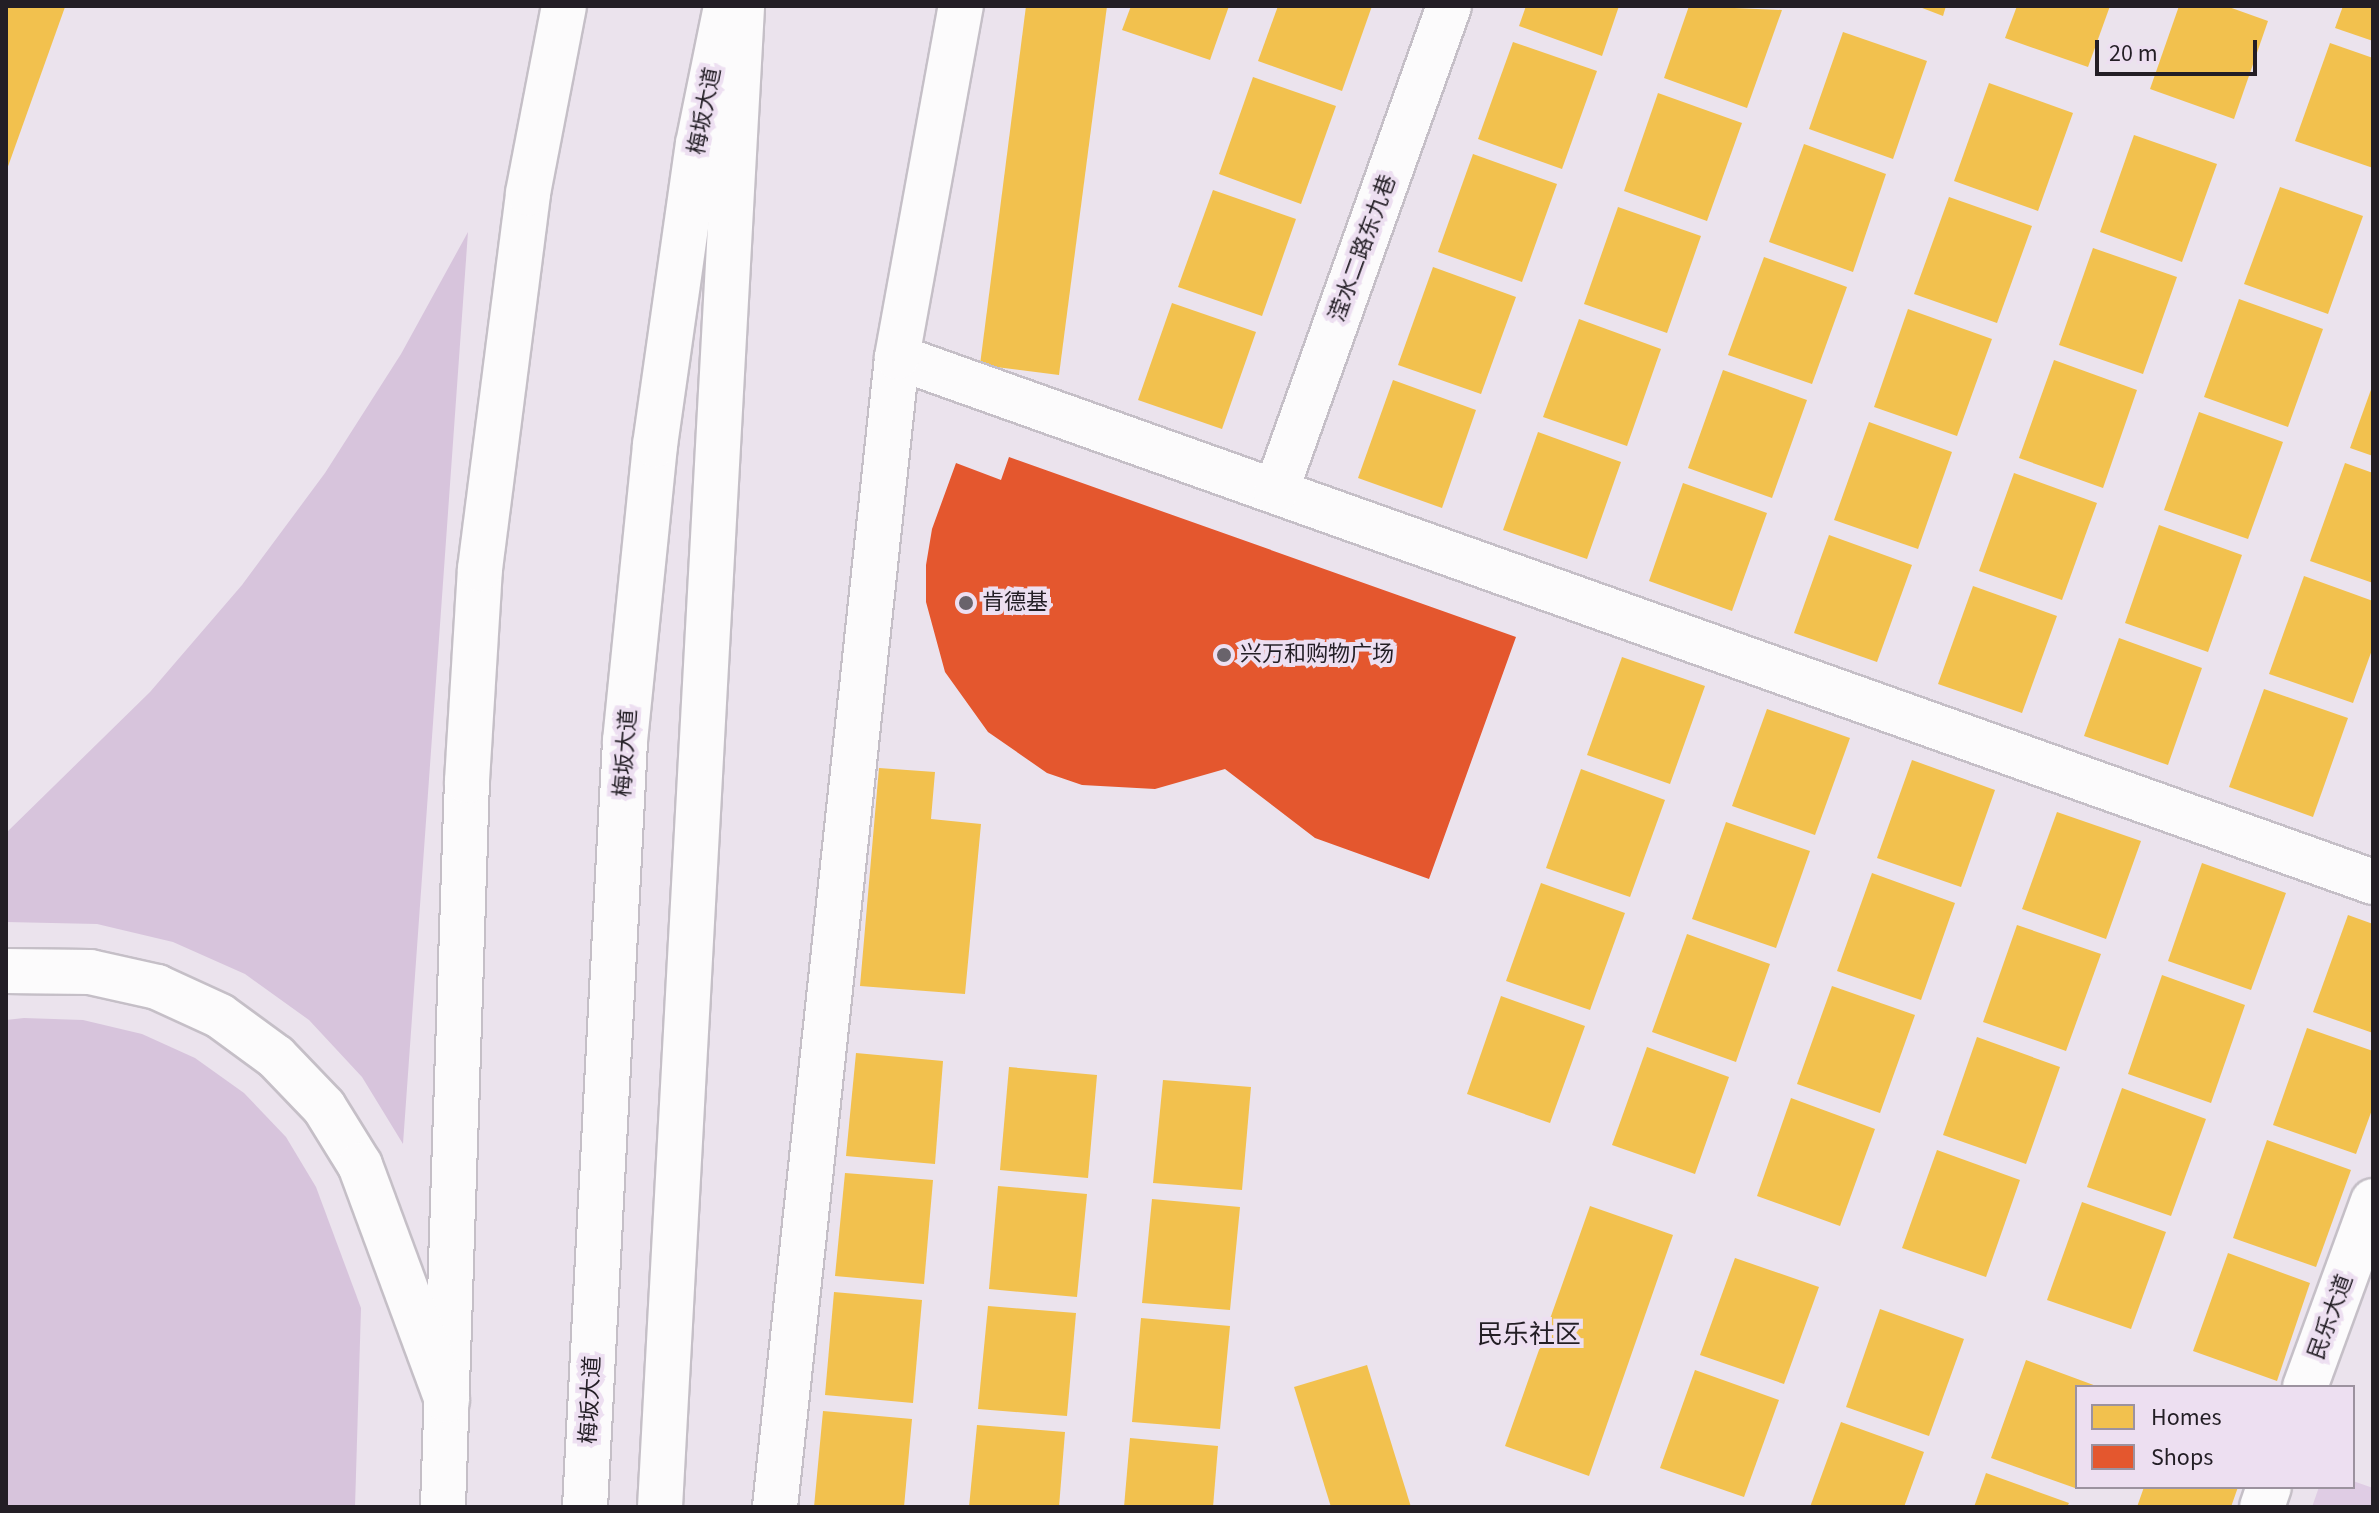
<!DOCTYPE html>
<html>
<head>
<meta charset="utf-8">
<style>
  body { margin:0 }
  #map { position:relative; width:2379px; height:1513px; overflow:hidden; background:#ebe3ed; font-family:"Source Sans 3","Noto Sans SC",sans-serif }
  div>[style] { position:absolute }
  .green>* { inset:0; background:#dfcce4 }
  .forest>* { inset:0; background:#d7c4dc }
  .homes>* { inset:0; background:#f2c14e }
  .shops>* { inset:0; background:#e4572e }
  .roads { filter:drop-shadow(2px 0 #c5bfc7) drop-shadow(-2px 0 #c5bfc7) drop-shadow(0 2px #c5bfc7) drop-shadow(0 -2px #c5bfc7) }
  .street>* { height:44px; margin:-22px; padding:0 22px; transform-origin:22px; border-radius:22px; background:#fcfbfc }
  .primary>* { height:44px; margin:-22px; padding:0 22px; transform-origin:22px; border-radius:22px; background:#fcfbfc }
  .highway>* { height:44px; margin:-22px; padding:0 22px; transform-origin:22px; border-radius:22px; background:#fcfbfc }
  .dots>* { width:22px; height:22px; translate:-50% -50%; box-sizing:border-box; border:4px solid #eddff1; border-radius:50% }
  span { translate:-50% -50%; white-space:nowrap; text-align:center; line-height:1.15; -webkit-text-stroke:8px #eddff1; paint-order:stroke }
  .street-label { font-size:22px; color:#231e25 }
  .poi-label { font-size:22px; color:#231e25 }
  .left { translate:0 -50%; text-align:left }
  .quarter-label { font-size:26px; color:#231e25 }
  .frame { position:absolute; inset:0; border:8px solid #231e25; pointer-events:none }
  .legend { position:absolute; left:2075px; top:1385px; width:280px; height:104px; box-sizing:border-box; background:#eddff1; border:2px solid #9c929f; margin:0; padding:10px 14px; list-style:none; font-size:24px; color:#231e25 }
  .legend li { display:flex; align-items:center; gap:16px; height:40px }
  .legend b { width:40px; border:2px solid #9c929f }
  .scale { position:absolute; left:2095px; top:40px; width:162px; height:36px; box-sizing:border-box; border:4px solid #231e25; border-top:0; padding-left:10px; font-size:24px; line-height:28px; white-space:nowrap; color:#231e25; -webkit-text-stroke:6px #eddff1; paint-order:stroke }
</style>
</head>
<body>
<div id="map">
  <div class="green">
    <i style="clip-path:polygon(2353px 1481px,2373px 1488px,2373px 1507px,2312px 1507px,2319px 1487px,2353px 1487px)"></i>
  </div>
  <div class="forest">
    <i style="clip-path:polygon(468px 232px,403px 1144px,362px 1077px,309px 1020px,245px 974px,173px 942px,97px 924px,6px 922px,6px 833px,150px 692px,242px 585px,325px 473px,401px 354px)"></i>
    <i style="clip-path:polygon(24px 1018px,83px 1020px,142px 1034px,195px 1058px,244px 1093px,286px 1137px,316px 1187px,361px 1308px,355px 1507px,6px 1507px,6px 1020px)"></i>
  </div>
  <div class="homes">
    <i style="clip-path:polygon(6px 6px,65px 7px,6px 172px)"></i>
    <i style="clip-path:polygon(1026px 6px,1107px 6px,1059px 375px,980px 365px)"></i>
    <i style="clip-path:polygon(1131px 6px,1229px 6px,1210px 60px,1122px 30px)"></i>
    <i style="clip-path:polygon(1278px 6px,1372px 6px,1342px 91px,1258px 61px)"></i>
    <i style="clip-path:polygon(1526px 6px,1619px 6px,1602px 56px,1519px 26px)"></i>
    <i style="clip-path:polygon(1689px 6px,1782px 10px,1747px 108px,1664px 78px)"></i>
    <i style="clip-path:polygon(1917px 6px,1946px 6px,1943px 16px)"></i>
    <i style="clip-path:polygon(2017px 6px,2110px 6px,2088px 67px,2005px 38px)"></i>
    <i style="clip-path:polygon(2179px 6px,2226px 6px,2268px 21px,2234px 119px,2150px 89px)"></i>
    <i style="clip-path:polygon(2343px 6px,2373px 6px,2373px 41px,2335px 28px)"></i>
    <i style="clip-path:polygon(1843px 32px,1927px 61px,1893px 159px,1809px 129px)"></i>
    <i style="clip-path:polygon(1513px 42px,1597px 71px,1562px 169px,1478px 139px)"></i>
    <i style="clip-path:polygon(2330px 43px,2373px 58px,2373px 168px,2295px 141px)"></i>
    <i style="clip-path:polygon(1253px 77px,1336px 106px,1301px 204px,1219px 174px)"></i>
    <i style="clip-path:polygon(1989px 83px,2073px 113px,2038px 211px,1954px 181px)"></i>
    <i style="clip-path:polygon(1658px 93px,1742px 123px,1707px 221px,1624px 191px)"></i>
    <i style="clip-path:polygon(2134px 135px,2217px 164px,2182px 262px,2100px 232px)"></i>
    <i style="clip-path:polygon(1804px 144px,1886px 174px,1853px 272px,1769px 242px)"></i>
    <i style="clip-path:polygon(1473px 154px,1557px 184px,1522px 282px,1438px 252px)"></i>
    <i style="clip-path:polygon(2280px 187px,2363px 216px,2328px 314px,2244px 284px)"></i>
    <i style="clip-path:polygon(1213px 190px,1296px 219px,1262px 316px,1178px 287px)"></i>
    <i style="clip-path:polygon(1949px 197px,2032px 226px,1997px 323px,1914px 294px)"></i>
    <i style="clip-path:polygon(1618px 207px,1701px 236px,1667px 333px,1584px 304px)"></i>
    <i style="clip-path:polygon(2093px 248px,2177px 277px,2143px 374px,2059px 345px)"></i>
    <i style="clip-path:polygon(1764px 257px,1847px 287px,1812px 384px,1728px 355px)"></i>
    <i style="clip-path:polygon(1433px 267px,1516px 297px,1481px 394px,1398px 365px)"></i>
    <i style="clip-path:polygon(2239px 299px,2323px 329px,2288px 427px,2204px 397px)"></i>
    <i style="clip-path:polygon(1172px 303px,1256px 332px,1222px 429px,1138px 400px)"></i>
    <i style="clip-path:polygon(1908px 309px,1992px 339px,1957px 436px,1874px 407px)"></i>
    <i style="clip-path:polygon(1579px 319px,1661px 349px,1627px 446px,1543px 417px)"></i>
    <i style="clip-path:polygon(2054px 360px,2137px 390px,2103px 488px,2019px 458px)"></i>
    <i style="clip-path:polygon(1723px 370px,1807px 400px,1772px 498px,1688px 468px)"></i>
    <i style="clip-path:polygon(1393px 380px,1476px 410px,1442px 508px,1358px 478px)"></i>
    <i style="clip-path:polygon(2373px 384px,2373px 456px,2350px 448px)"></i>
    <i style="clip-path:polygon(2199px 412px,2283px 442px,2248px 539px,2164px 510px)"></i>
    <i style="clip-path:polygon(1869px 422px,1952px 452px,1918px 549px,1834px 520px)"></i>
    <i style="clip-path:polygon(1538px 432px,1621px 462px,1587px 559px,1503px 530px)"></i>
    <i style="clip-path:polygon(2345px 463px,2373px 473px,2373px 583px,2310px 561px)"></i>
    <i style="clip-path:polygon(2014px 473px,2097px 503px,2062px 600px,1979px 571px)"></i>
    <i style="clip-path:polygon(1683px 483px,1767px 513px,1732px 611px,1649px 581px)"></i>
    <i style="clip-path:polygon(2159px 525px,2242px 555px,2208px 652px,2125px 623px)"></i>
    <i style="clip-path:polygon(1829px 535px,1912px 565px,1877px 662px,1794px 633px)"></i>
    <i style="clip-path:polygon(2304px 576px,2373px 601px,2373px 647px,2353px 703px,2269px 674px)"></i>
    <i style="clip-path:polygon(1973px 586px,2057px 616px,2022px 713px,1938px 684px)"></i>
    <i style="clip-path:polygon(2119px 638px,2202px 668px,2168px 765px,2084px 736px)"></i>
    <i style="clip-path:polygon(1622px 657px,1705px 686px,1670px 784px,1587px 755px)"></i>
    <i style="clip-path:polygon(2264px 689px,2348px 718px,2313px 817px,2229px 787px)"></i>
    <i style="clip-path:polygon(1767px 709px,1850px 738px,1815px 835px,1732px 806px)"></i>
    <i style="clip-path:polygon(1912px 760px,1995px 790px,1961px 887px,1877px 858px)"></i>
    <i style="clip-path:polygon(879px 768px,935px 772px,931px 819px,981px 824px,965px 994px,860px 986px)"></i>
    <i style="clip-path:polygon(1581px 769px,1665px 800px,1630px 897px,1546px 868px)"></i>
    <i style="clip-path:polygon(2057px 812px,2141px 841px,2106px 939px,2022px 909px)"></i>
    <i style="clip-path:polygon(1726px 822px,1810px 851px,1776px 948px,1692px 919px)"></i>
    <i style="clip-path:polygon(2202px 863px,2286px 893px,2251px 990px,2168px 961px)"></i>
    <i style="clip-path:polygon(1872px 873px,1955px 903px,1921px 1000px,1837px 971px)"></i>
    <i style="clip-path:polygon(1541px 883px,1625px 913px,1590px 1010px,1506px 981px)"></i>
    <i style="clip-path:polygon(2348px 915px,2373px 924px,2373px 1033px,2313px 1012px)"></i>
    <i style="clip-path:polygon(2017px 925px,2101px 954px,2066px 1051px,1983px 1022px)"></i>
    <i style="clip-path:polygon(1687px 934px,1770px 964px,1736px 1062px,1652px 1032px)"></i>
    <i style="clip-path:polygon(2162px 975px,2245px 1005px,2211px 1103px,2128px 1074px)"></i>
    <i style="clip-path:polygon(1832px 986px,1915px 1015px,1880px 1113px,1797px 1084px)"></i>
    <i style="clip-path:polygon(1501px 996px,1585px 1026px,1550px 1123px,1467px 1094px)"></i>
    <i style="clip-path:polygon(2307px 1028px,2373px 1051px,2373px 1107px,2356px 1154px,2273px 1125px)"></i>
    <i style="clip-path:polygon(1977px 1037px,2060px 1067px,2026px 1164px,1943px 1135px)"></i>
    <i style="clip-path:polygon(1647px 1047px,1729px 1077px,1695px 1174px,1612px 1145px)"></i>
    <i style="clip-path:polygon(856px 1053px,943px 1061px,935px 1164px,846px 1156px)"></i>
    <i style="clip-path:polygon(1009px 1067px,1097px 1075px,1088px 1178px,1000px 1170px)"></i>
    <i style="clip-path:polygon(1163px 1080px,1251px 1087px,1242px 1190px,1153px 1183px)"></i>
    <i style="clip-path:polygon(2122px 1088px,2206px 1119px,2171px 1216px,2087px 1187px)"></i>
    <i style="clip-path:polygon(1791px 1098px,1875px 1129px,1840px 1226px,1757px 1196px)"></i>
    <i style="clip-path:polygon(2267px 1140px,2351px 1170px,2316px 1267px,2233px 1238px)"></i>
    <i style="clip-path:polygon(1937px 1150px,2020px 1180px,1986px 1277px,1902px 1248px)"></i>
    <i style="clip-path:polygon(845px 1173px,933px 1180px,924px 1284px,835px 1276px)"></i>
    <i style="clip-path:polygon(998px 1186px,1087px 1194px,1077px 1297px,989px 1289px)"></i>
    <i style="clip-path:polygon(1152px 1199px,1240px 1207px,1230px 1310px,1142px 1303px)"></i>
    <i style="clip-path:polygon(2082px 1202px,2166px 1232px,2131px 1329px,2047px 1300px)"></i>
    <i style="clip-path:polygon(1590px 1206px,1673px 1235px,1589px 1476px,1505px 1446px)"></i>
    <i style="clip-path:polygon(2228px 1253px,2310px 1283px,2277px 1381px,2193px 1351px)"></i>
    <i style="clip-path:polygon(1735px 1258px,1819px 1287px,1784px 1384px,1700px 1355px)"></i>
    <i style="clip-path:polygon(834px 1292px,922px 1300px,913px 1403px,825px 1395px)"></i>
    <i style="clip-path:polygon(988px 1306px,1076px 1313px,1067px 1416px,978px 1409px)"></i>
    <i style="clip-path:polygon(1880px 1309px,1964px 1339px,1929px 1436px,1846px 1407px)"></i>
    <i style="clip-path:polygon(1141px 1318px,1230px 1326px,1220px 1429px,1132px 1422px)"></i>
    <i style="clip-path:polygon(2026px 1360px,2099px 1387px,2077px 1387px,2075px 1488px,1991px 1458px)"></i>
    <i style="clip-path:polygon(1367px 1365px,1411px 1507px,1331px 1507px,1294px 1387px)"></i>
    <i style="clip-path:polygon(1695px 1370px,1779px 1400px,1744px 1497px,1660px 1468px)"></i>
    <i style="clip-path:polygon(823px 1411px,912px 1419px,904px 1507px,814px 1507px)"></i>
    <i style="clip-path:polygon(1841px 1422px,1924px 1452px,1904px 1507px,1810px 1507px)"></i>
    <i style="clip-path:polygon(977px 1425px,1065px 1432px,1059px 1507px,969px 1507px)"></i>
    <i style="clip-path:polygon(1130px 1438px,1218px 1446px,1213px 1507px,1124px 1507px)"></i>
    <i style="clip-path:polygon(1986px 1473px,2069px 1503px,2067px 1507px,1974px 1507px)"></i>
    <i style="clip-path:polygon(2144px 1487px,2238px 1487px,2231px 1507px,2137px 1507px)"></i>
  </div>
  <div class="shops">
    <i style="clip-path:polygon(1009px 457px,1516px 637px,1429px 879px,1315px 838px,1225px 769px,1155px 789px,1082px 785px,1047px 773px,988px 732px,945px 672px,926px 602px,926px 565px,932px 529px,956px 463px,1001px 480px)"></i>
  </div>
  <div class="roads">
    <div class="street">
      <i style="left:897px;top:357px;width:1567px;rotate:19.58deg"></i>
      <i style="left:1276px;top:491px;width:515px;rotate:-70.37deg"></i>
      <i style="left:2305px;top:1387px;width:198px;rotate:-69.9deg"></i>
      <i style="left:775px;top:1507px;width:1156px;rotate:-83.94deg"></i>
      <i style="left:897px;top:357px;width:357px;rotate:-79.7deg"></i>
      <i style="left:2262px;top:1507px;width:21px;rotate:-71deg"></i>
    </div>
    <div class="primary">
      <i style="left:443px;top:1507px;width:726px;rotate:-88.11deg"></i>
      <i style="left:467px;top:781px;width:212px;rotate:-86.5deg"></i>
      <i style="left:480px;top:569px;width:379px;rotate:-82.7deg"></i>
      <i style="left:528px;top:193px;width:190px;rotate:-79.1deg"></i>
      <i style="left:585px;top:1507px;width:767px;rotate:-87.01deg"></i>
      <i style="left:625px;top:741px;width:298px;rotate:-84.2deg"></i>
      <i style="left:655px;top:445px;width:304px;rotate:-81.9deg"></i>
      <i style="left:698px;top:144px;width:141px;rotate:-78.5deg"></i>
    </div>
    <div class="highway">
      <i style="left:6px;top:971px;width:84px;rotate:0.7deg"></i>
      <i style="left:90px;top:972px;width:69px;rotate:12.6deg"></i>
      <i style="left:157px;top:987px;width:69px;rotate:24.7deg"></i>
      <i style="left:220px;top:1016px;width:69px;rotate:36.2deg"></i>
      <i style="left:276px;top:1057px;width:69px;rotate:46.2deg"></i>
      <i style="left:324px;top:1107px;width:68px;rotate:58.2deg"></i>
      <i style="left:360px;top:1165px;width:251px;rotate:69.7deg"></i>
      <i style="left:660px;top:1507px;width:1503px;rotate:-86.87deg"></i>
    </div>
  </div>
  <div class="dots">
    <i style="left:966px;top:603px;background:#69636b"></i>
    <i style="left:1224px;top:655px;background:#69636b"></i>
  </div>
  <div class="street-label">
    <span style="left:705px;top:111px;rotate:-79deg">梅坂大道</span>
    <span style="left:1363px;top:248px;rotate:-70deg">滢水二路东九巷</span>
    <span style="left:626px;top:753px;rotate:-86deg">梅坂大道</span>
    <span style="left:2331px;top:1317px;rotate:-70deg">民乐大道</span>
    <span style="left:591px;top:1400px;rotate:-87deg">梅坂大道</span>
  </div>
  <div class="poi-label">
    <span class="left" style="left:982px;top:603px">肯德基</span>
    <span class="left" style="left:1240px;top:655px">兴万和购物广场</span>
  </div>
  <div class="quarter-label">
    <span style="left:1529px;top:1335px">民乐社区</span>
  </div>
  <div class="frame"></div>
  <ul class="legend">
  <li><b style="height:22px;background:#f2c14e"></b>Homes</li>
  <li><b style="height:22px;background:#e4572e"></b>Shops</li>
  </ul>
  <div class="scale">20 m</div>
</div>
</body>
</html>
